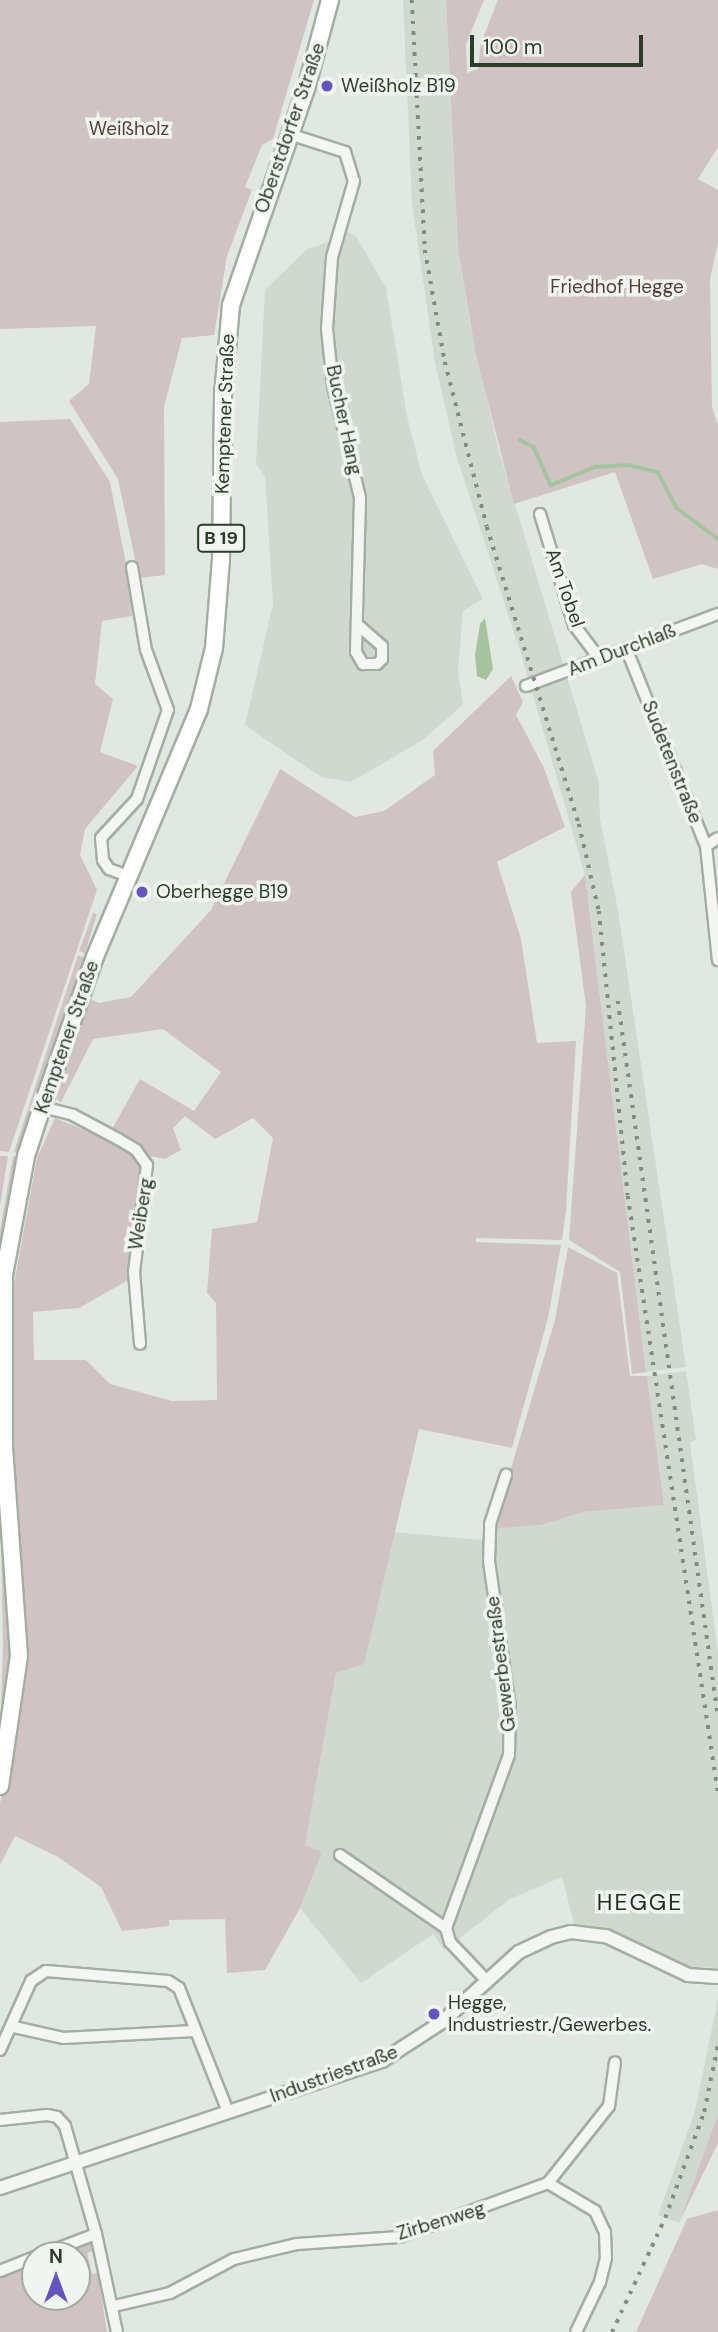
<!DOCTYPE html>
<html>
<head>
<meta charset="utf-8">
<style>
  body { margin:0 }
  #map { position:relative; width:718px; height:2332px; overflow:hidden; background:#e1e8e1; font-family:"DM Sans",sans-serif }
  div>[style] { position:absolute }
  .built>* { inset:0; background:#d0d9cf }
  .green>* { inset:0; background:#d0c3c3 }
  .water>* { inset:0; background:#a6c3a0 }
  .stream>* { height:3.5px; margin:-1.75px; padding:0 1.75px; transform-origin:1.75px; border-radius:1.75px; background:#a6c3a0 }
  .roads { filter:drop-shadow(2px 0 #a3aea3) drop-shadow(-2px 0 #a3aea3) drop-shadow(0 2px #a3aea3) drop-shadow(0 -2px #a3aea3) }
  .minor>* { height:10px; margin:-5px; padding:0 5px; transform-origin:5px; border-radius:5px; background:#f3f6f3 }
  .tertiary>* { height:12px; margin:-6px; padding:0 6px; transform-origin:6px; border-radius:6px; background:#f3f6f3 }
  .primary>* { height:16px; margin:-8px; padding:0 8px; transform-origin:8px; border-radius:8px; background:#fff }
  .rail>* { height:3.5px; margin-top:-1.75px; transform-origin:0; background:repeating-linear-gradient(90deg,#7d8f7c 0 3.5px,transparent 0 10.5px) }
  .dots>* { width:19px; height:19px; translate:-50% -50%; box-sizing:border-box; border:4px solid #f0f5f0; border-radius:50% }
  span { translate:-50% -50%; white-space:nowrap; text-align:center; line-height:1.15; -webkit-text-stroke:7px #f0f5f0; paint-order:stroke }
  .shield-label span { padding:2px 5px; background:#f0f5f0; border:2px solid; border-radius:5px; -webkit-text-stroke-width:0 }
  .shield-label { font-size:18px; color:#2c3d2b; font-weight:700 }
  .poi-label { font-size:19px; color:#2c3d2b }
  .left { translate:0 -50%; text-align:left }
  .street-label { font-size:19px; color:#2c3d2b }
  .park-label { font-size:19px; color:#573d3a }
  .quarter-label { font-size:23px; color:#1e2e1d; letter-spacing:2px }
  .north { position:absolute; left:21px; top:2241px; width:70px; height:70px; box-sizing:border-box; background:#f0f5f0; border:2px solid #a2aba1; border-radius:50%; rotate:0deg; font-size:19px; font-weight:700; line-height:28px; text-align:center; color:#2c3d2b }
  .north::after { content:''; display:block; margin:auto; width:24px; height:32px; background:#6454be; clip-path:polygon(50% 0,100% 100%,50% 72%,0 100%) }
  .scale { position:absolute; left:470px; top:35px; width:173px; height:32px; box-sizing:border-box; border:4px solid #2c3d2b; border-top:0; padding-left:9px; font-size:21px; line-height:24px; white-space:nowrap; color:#2c3d2b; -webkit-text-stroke:5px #f0f5f0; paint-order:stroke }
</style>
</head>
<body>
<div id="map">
  <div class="built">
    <i style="clip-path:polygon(403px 0,446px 0,458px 249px,470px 323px,498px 448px,599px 783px,600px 819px,618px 910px,686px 1367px,646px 1372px,585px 875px,522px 657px,457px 458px,435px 363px,412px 203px)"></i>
    <i style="clip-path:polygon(335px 227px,356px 236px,386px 288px,407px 416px,422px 475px,483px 599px,463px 611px,458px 671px,463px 705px,421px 741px,351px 782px,321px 777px,245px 725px,273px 604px,265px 476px,256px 464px,265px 290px,307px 249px,329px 242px)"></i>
    <i style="clip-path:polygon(686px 1371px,696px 1440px,690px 1442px,718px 1653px,718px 1968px,691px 1967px,608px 1929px,574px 1924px,562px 1877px,510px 1899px,444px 1950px,433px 1934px,361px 1983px,300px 1908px,322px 1852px,305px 1845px,336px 1673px,364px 1663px,394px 1532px,492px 1541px,493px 1529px,541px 1525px,583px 1512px,664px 1505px,647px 1376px)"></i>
    <i style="clip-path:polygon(718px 1998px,718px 2114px,679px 2223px,658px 2215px,695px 2111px)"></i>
  </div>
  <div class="green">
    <i style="clip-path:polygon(0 0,314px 0,273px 139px,262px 145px,245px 187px,252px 190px,227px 256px,214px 335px,182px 338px,164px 407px,165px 575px,139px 578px,118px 479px,69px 401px,89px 384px,96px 326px,0 329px)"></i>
    <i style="clip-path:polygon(446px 0,484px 0,466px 44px,467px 73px,478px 69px,481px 43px,498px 0,718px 0,718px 147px,698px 179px,718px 190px,718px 242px,710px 279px,712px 407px,718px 425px,718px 569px,702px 564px,653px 579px,615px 472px,514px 504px,476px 355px,458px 249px)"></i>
    <i style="clip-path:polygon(70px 419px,110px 482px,129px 579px,132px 616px,102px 621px,95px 684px,113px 699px,100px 752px,138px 766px,85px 829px,80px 855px,97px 890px,9px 1152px,0 1151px,0 422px)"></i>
    <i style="clip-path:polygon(511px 676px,523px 702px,516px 715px,544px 768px,565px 827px,497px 862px,521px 939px,537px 1043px,576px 1041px,566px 1210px,562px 1240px,476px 1238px,476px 1242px,561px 1245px,548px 1318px,512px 1448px,419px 1429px,364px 1664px,336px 1673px,305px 1845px,322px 1852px,300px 1908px,265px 1970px,227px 1973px,225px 1919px,169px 1920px,169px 1926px,122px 1931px,101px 1887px,58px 1857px,15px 1836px,0 1865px,0 1803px,12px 1758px,25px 1658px,9px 1445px,9px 1311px,37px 1158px,55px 1118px,116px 1143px,144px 1167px,130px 1279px,79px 1308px,33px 1312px,34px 1360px,86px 1360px,110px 1384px,172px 1401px,217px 1400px,216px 1303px,207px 1293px,212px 1229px,257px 1222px,273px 1138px,253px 1118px,215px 1139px,185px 1116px,173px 1128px,181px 1150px,165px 1159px,150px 1156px,112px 1129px,140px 1079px,194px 1111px,221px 1072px,163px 1029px,93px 1039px,61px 1102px,55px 1098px,90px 999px,99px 1003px,131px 997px,211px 910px,280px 769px,355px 817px,384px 811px,435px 775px,433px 751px)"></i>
    <i style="clip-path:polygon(585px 875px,646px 1372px,632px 1374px,620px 1272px,569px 1240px,586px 1006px,571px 892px)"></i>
    <i style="clip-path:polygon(93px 913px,97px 914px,85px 953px,79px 951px)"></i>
    <i style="clip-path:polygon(78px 955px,84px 958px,20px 1153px,14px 1152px)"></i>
    <i style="clip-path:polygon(0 1156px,8px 1156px,0 1206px)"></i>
    <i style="clip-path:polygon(13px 1156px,20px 1158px,0 1264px,0 1231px)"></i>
    <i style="clip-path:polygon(568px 1247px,617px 1273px,630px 1376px,647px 1376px,664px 1505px,583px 1512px,541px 1525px,493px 1529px,555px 1320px)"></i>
    <i style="clip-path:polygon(0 1477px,13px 1655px,0 1741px,3px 1646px)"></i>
    <i style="clip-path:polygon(718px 2113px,718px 2143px,679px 2223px,718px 2114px)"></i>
    <i style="clip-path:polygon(718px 2210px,718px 2332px,636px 2332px,687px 2219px)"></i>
    <i style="clip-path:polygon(91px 2239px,93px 2251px,87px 2253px,92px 2274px,98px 2273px,107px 2332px,0 2332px,0 2273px,35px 2260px,35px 2297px,77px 2297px,77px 2255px,48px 2255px)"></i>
  </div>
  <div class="water">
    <i style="clip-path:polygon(485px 618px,493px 669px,486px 680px,477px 676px,475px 655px,480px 624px)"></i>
  </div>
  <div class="stream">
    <i style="left:520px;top:440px;width:16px;rotate:27deg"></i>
    <i style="left:534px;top:447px;width:42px;rotate:65.9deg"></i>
    <i style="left:551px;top:485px;width:48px;rotate:-22.2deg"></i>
    <i style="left:595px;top:467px;width:33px;rotate:-3deg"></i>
    <i style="left:628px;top:465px;width:31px;rotate:13deg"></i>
    <i style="left:658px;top:472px;width:41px;rotate:62.2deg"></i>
    <i style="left:677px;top:508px;width:51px;rotate:37.1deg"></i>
  </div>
  <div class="roads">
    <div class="minor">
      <i style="left:289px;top:134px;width:59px;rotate:17.8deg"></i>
      <i style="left:345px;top:152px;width:30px;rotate:73deg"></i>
      <i style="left:354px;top:181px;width:79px;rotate:106.1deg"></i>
      <i style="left:332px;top:257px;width:72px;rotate:94deg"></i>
      <i style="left:327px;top:329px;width:57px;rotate:84deg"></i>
      <i style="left:333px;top:386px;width:115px;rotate:76.4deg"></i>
      <i style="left:360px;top:498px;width:154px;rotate:91.5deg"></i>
      <i style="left:356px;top:652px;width:14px;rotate:60deg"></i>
      <i style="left:363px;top:664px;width:14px"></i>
      <i style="left:377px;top:664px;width:7px;rotate:-45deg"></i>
      <i style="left:382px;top:659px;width:13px;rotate:-90deg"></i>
      <i style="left:382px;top:646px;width:30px;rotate:-139deg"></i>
      <i style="left:540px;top:514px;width:116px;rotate:73deg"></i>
      <i style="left:574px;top:625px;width:41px;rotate:52.9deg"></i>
      <i style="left:626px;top:648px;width:214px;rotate:68deg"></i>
      <i style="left:706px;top:846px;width:115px;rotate:84deg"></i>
      <i style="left:526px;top:686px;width:205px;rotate:-20.6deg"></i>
      <i style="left:706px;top:846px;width:14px;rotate:-34deg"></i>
      <i style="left:128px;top:876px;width:20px;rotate:-160deg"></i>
      <i style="left:109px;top:869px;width:11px;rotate:-124deg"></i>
      <i style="left:103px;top:860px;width:22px;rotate:-95deg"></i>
      <i style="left:101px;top:838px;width:53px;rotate:-47.3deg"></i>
      <i style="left:137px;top:799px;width:94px;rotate:-70.8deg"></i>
      <i style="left:168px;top:710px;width:64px;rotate:-110.1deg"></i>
      <i style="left:146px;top:650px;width:84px;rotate:-99.6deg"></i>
      <i style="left:42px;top:1107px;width:32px;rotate:14deg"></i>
      <i style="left:73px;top:1115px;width:51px;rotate:28.1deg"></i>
      <i style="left:118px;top:1139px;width:21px;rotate:31deg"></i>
      <i style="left:136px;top:1150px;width:19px;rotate:54deg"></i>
      <i style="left:147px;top:1165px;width:108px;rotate:96.9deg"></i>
      <i style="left:134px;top:1272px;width:72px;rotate:85.2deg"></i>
      <i style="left:340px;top:1855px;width:129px;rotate:34.6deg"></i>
      <i style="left:487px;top:1981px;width:54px;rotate:-133.5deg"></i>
      <i style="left:450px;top:1942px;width:15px;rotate:-106deg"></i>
      <i style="left:446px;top:1928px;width:184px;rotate:-70deg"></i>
      <i style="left:509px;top:1755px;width:48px;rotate:-88.8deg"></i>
      <i style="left:510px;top:1707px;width:148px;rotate:-98.2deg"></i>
      <i style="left:489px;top:1561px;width:37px;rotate:-88deg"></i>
      <i style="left:490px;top:1524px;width:52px;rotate:-71.9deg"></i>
      <i style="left:14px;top:2027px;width:50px;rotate:12.7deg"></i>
      <i style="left:63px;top:2038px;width:131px;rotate:-3.1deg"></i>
      <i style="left:0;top:2050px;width:76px;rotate:-65.8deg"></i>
      <i style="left:31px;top:1981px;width:18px;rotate:-34deg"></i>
      <i style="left:46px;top:1971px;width:122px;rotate:4.7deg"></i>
      <i style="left:168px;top:1981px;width:13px;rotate:32deg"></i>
      <i style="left:179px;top:1988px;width:133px;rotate:68.4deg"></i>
      <i style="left:0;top:2120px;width:47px;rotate:-6.1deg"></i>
      <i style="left:47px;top:2115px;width:10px;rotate:11deg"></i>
      <i style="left:57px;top:2117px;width:12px;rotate:48deg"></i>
      <i style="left:65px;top:2126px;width:112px;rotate:74deg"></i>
      <i style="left:96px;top:2234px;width:100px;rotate:77.9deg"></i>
      <i style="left:548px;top:2183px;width:55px;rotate:30.8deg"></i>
      <i style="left:595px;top:2211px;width:23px;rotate:65deg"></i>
      <i style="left:605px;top:2232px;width:26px;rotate:88deg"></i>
      <i style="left:606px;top:2258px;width:25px;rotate:104deg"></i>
      <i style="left:600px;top:2282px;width:55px;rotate:115.6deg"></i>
      <i style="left:41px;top:2255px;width:59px;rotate:-20.9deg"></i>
      <i style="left:0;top:2271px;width:38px;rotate:-22deg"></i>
      <i style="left:114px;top:2306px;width:57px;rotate:-13.1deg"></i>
      <i style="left:170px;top:2293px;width:72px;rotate:-28deg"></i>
      <i style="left:234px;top:2259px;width:65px;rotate:-13.4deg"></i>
      <i style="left:297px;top:2244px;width:102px;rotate:-3.9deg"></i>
      <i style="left:399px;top:2237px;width:158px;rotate:-19.9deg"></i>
      <i style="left:548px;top:2183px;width:98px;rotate:-51.6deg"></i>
      <i style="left:609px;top:2106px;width:44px;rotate:-82.2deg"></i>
    </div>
    <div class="tertiary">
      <i style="left:0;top:2188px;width:403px;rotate:-18.4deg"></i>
      <i style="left:382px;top:2061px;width:72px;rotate:-33deg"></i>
      <i style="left:442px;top:2022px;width:104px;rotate:-42.3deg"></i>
      <i style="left:519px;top:1952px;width:35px;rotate:-25deg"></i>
      <i style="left:551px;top:1937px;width:21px;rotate:-14deg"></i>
      <i style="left:571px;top:1932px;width:35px;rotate:7deg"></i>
      <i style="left:606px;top:1936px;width:91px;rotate:25.4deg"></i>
      <i style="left:688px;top:1975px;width:30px;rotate:4deg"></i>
    </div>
    <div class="primary">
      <i style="left:0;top:1786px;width:131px;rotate:-81.7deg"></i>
      <i style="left:19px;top:1656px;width:211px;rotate:-94.1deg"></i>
      <i style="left:4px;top:1446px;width:171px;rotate:-90deg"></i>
      <i style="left:4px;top:1275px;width:121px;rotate:-79.5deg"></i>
      <i style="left:26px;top:1156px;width:52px;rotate:-71.9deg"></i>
      <i style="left:42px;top:1107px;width:157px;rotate:-70.6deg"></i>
      <i style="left:94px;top:959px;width:271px;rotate:-67.2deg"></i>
      <i style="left:199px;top:709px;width:63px;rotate:-76.2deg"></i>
      <i style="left:214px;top:648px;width:88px;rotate:-85.5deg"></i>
      <i style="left:221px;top:560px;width:165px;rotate:-89.3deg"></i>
      <i style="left:223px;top:395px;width:90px;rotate:-84.9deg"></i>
      <i style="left:231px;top:305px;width:229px;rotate:-70.9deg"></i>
      <i style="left:306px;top:89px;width:92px;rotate:-74.9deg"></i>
    </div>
  </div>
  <div class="rail">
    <i style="left:412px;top:0;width:250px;rotate:87deg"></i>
    <i style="left:425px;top:250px;width:114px;rotate:79.9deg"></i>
    <i style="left:445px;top:362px;width:170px;rotate:75.7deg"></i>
    <i style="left:487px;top:527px;width:311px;rotate:72.8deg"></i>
    <i style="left:579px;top:824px;width:89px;rotate:77.1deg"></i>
    <i style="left:599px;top:911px;width:286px;rotate:84.2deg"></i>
    <i style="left:628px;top:1196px;width:603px;rotate:81.41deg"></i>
    <i style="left:618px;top:1001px;width:722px;rotate:82.04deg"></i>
    <i style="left:612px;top:2332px;width:126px;rotate:-65.1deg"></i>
    <i style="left:665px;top:2218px;width:113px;rotate:-69.8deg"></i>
    <i style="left:704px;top:2112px;width:70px;rotate:-78.5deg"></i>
  </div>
  <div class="dots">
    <i style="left:327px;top:86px;background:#6454be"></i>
    <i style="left:142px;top:892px;background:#6454be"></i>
    <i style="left:434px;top:2014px;background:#6454be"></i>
  </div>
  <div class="shield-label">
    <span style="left:221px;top:538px">B 19</span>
  </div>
  <div class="poi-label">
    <span class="left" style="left:341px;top:86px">Weißholz B19</span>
    <span class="left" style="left:156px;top:892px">Oberhegge B19</span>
    <span class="left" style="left:448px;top:2014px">Hegge,<br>Industriestr./Gewerbes.</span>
  </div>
  <div class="street-label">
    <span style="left:290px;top:128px;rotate:-71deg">Oberstdorfer Straße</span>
    <span style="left:225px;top:414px;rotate:-88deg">Kemptener Straße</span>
    <span style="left:344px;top:420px;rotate:78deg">Bucher Hang</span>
    <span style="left:565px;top:588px;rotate:71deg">Am Tobel</span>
    <span style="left:622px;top:650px;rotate:-21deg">Am Durchlaß</span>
    <span style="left:672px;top:762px;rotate:68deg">Sudetenstraße</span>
    <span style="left:67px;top:1037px;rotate:-71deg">Kemptener Straße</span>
    <span style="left:141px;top:1214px;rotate:-81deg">Weiberg</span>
    <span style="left:501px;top:1664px;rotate:-97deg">Gewerbestraße</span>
    <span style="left:334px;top:2074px;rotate:-20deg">Industriestraße</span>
    <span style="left:441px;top:2221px;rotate:-17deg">Zirbenweg</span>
  </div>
  <div class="park-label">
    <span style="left:129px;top:129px">Weißholz</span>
    <span style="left:617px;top:287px">Friedhof Hegge</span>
  </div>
  <div class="quarter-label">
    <span style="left:640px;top:1902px">HEGGE</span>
  </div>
  <div class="north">N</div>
  <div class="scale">100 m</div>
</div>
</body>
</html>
